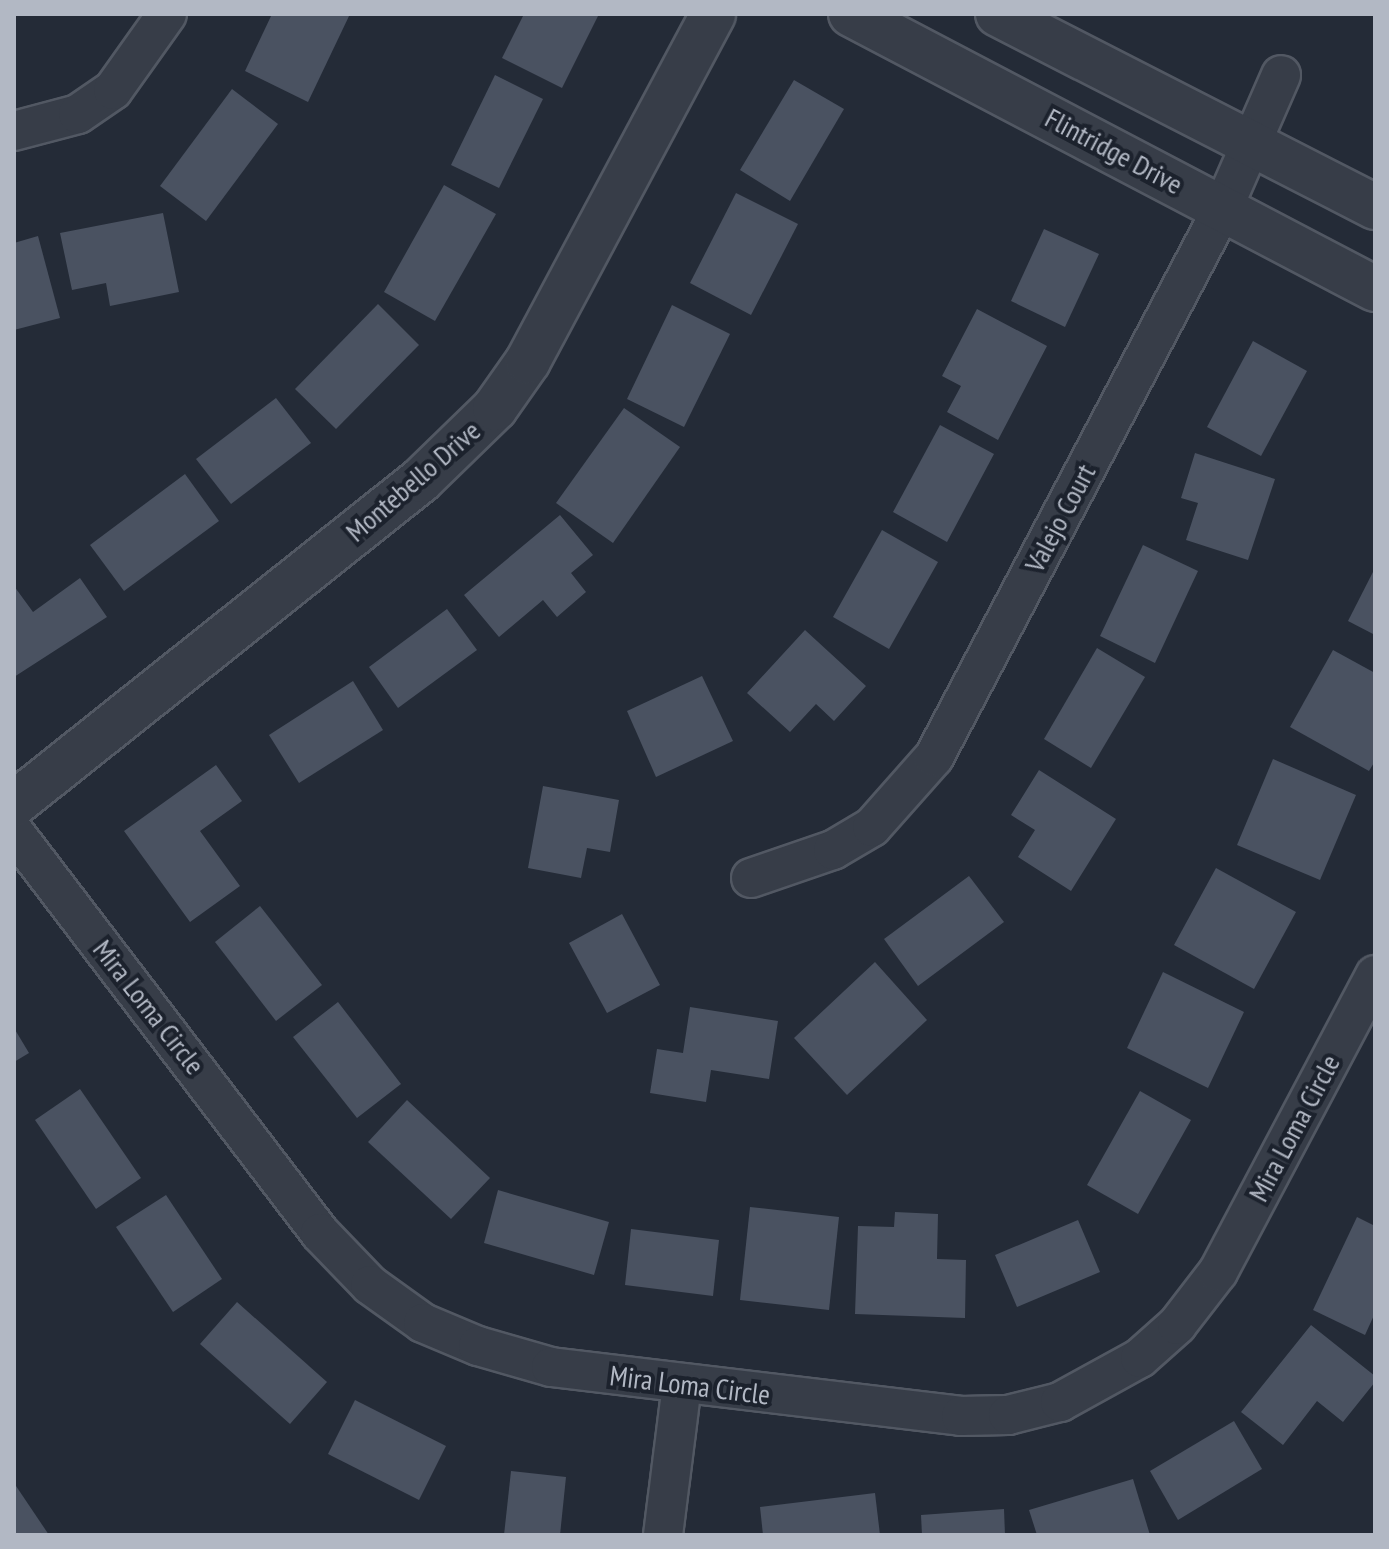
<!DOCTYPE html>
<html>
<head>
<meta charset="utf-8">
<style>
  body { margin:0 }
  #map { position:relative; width:1389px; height:1549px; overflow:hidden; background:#242b37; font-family:"PT Sans Narrow",sans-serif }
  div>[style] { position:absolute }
  .building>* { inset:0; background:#4a5261 }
  .roads { filter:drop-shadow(2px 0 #525863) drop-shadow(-2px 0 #525863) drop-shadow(0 2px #525863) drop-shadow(0 -2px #525863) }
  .minor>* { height:38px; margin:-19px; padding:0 19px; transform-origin:19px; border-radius:19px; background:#373d48 }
  .tertiary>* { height:44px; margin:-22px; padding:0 22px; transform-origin:22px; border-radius:22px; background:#373d48 }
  span { translate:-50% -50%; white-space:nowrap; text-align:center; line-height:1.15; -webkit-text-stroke:8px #1c222d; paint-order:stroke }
  .street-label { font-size:28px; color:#b2b8c4 }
  .frame { position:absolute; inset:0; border:16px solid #b2b8c4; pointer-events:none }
</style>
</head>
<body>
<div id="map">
  <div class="building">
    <i style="clip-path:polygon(272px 14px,350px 14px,308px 102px,245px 71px)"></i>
    <i style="clip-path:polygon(524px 14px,599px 14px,562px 88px,502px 58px)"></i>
    <i style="clip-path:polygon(495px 75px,543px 99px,499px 188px,451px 165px)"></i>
    <i style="clip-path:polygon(794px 80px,844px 109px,790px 201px,740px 170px)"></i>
    <i style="clip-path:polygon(232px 89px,278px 124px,206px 221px,160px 186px)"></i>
    <i style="clip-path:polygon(444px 185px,496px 214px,435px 321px,384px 292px)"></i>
    <i style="clip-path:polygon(736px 193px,798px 224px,751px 315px,690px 283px)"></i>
    <i style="clip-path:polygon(163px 213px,179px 292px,110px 306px,106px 283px,72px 290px,60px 233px)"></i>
    <i style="clip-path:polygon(1044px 229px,1099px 254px,1065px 327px,1011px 301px)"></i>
    <i style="clip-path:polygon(38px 236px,60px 318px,14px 330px,14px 243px)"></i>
    <i style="clip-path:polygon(378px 304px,419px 345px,336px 429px,295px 389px)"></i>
    <i style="clip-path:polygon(672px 305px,730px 334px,684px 427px,627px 399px)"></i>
    <i style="clip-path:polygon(977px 309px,1047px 346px,998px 440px,947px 412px,961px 386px,942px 376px)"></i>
    <i style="clip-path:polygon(1253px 341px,1307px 371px,1261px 456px,1207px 427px)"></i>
    <i style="clip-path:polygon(276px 398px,311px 443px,231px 504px,196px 459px)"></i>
    <i style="clip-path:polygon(624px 408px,680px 447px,613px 543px,556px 503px)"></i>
    <i style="clip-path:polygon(940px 425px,994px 454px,947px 542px,893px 512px)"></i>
    <i style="clip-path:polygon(1195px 453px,1275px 479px,1248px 560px,1186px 540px,1198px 503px,1181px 498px)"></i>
    <i style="clip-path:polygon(185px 474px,219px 521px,124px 591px,90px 545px)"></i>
    <i style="clip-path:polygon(560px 515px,593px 555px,571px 573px,586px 592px,557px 617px,543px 600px,499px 637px,464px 595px)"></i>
    <i style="clip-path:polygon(882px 530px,938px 562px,889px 649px,833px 617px)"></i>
    <i style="clip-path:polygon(1143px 545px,1198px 571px,1155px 663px,1100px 636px)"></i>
    <i style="clip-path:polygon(1375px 568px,1375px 635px,1348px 621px)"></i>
    <i style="clip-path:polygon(80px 578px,107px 617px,14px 677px,14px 586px,33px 612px)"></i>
    <i style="clip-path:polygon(447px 609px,477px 650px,398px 708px,369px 667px)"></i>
    <i style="clip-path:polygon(805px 630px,866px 686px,834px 721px,816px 704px,790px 732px,747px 693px)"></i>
    <i style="clip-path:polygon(1097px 648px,1145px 677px,1091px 768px,1044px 739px)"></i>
    <i style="clip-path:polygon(1333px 650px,1375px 673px,1375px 761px,1369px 771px,1290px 727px)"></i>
    <i style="clip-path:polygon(702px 676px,733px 741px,656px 777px,627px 711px)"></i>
    <i style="clip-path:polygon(353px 681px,383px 730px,299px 783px,269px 735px)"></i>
    <i style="clip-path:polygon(1273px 759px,1356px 795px,1320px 880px,1237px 845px)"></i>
    <i style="clip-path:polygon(216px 765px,242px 801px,200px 831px,240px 886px,190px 922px,124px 831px)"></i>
    <i style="clip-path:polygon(1039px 770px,1116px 819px,1071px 891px,1018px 857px,1035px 830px,1011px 815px)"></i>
    <i style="clip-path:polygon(543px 786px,619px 800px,610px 852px,587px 848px,581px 878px,528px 868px)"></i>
    <i style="clip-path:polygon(1216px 868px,1296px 912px,1254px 989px,1174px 945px)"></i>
    <i style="clip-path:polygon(969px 876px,1004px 922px,918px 986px,884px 939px)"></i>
    <i style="clip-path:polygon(260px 906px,322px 985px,276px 1021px,215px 942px)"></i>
    <i style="clip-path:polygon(622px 914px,660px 985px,607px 1013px,569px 943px)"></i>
    <i style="clip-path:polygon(875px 962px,927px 1020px,847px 1095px,794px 1038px)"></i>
    <i style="clip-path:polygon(1163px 972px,1244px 1012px,1208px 1088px,1127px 1048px)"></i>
    <i style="clip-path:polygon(338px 1002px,401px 1084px,357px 1118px,293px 1037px)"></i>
    <i style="clip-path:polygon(690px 1007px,778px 1021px,769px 1079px,711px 1070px,706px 1102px,650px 1093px,657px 1049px,683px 1053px)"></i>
    <i style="clip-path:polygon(14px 1028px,29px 1053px,14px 1062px)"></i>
    <i style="clip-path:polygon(80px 1089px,141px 1178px,96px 1209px,35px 1120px)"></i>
    <i style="clip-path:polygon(1140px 1091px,1191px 1120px,1138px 1214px,1087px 1185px)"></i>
    <i style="clip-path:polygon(407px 1100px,490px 1178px,451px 1219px,368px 1142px)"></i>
    <i style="clip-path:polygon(498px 1190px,609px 1222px,594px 1275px,484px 1243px)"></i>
    <i style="clip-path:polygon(166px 1195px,222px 1279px,173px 1312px,116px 1227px)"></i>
    <i style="clip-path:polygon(750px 1207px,839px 1217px,829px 1310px,740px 1300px)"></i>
    <i style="clip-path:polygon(895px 1212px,938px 1214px,937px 1259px,966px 1260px,965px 1318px,855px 1314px,858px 1226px,894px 1227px)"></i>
    <i style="clip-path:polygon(1357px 1217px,1375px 1226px,1375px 1313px,1365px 1335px,1313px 1310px)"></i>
    <i style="clip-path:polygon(1078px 1220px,1100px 1272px,1017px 1307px,995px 1255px)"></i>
    <i style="clip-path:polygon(631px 1229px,719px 1240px,713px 1296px,625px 1285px)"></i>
    <i style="clip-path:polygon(237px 1302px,327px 1382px,290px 1424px,200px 1344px)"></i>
    <i style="clip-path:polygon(1311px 1325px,1375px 1376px,1375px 1382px,1343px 1422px,1317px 1401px,1283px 1445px,1241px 1412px)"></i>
    <i style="clip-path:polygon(355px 1400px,446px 1446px,419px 1500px,328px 1454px)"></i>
    <i style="clip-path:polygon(1234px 1421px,1262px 1469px,1178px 1520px,1150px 1471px)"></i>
    <i style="clip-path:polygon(511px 1471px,566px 1477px,560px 1535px,504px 1535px)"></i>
    <i style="clip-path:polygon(1133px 1479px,1150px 1535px,1037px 1535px,1029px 1510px)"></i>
    <i style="clip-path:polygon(14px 1483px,49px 1535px,14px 1535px)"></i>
    <i style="clip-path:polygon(875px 1493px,880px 1535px,763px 1535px,760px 1507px)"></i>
    <i style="clip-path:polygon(1004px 1509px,1005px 1535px,922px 1535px,921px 1515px)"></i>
  </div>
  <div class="roads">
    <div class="minor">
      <i style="left:14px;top:131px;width:66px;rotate:-14.9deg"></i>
      <i style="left:78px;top:114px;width:42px;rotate:-34.4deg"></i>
      <i style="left:113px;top:90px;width:93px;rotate:-54.6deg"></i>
      <i style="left:14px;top:832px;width:504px;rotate:52.65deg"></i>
      <i style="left:320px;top:1233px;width:72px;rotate:46.1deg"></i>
      <i style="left:370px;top:1285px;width:65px;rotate:35.6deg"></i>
      <i style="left:423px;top:1323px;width:60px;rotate:22.7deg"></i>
      <i style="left:478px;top:1346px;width:76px;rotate:16deg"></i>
      <i style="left:551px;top:1367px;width:413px;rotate:6.8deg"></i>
      <i style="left:961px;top:1416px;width:47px;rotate:-1.2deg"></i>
      <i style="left:1008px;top:1415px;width:54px;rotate:-14deg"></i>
      <i style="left:1060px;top:1402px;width:91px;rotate:-28.8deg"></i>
      <i style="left:1140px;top:1358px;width:50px;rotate:-41.7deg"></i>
      <i style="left:1177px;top:1325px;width:67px;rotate:-52.3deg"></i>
      <i style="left:1218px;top:1272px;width:336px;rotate:-62.1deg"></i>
      <i style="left:751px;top:878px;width:87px;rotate:-18.9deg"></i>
      <i style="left:833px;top:850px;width:45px;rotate:-30.5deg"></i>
      <i style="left:872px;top:827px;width:94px;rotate:-48.5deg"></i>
      <i style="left:934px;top:757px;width:620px;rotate:-62.24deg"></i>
      <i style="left:1223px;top:208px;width:145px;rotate:-66.4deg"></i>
      <i style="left:663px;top:1535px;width:151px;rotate:-82.8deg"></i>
    </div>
    <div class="tertiary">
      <i style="left:851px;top:14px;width:592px;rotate:27.69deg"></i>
      <i style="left:998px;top:14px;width:424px;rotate:27.1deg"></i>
      <i style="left:14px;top:804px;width:520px;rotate:-38.52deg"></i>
      <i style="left:421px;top:480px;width:103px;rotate:-44.2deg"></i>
      <i style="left:495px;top:408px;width:57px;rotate:-54.9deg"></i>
      <i style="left:528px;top:361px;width:393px;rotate:-61.9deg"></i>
    </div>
  </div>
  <div class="street-label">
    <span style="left:1114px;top:151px;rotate:28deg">Flintridge Drive</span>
    <span style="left:413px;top:481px;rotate:-41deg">Montebello Drive</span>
    <span style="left:1060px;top:518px;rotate:-62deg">Valejo Court</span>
    <span style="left:149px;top:1007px;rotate:52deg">Mira Loma Circle</span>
    <span style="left:1294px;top:1128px;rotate:-62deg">Mira Loma Circle</span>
    <span style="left:690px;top:1385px;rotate:7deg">Mira Loma Circle</span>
  </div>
  <div class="frame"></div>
</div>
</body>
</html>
